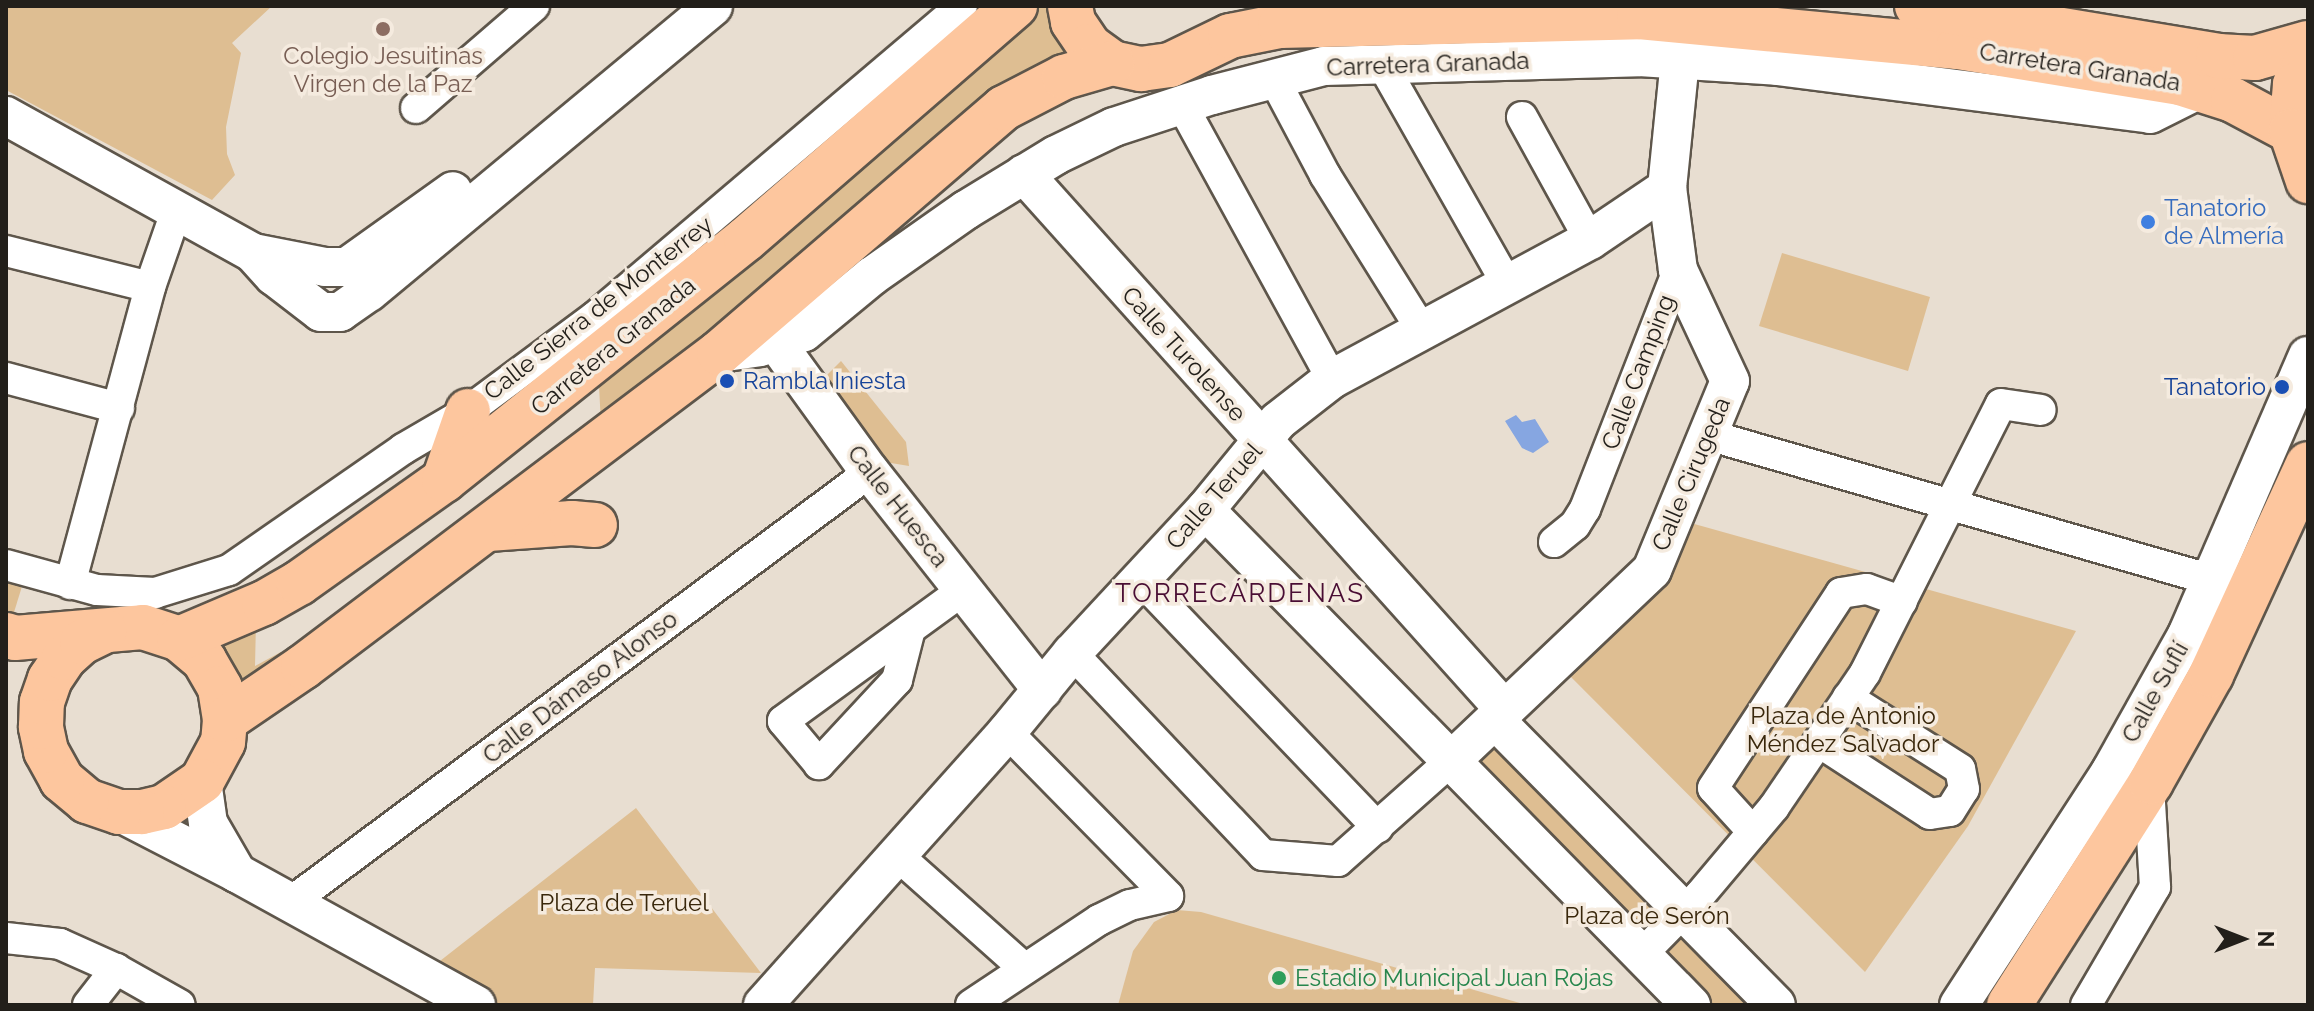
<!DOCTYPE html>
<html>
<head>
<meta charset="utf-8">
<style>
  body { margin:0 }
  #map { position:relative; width:2314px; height:1011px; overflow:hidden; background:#e8ded1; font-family:Raleway,sans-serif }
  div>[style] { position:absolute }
  .green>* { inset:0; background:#debe92 }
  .water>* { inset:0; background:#86a6e1 }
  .roads { filter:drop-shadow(2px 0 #5e564b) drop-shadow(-2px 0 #5e564b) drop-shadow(0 2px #5e564b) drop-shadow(0 -2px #5e564b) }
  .minor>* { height:30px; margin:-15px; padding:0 15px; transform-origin:15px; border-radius:15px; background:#fff }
  .tertiary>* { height:38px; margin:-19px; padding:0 19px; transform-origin:19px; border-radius:19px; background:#fff }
  .primary>* { height:44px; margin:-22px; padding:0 22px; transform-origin:22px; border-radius:22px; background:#fdc69e }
  .dots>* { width:22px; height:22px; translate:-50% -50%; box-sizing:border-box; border:4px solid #f5ebdf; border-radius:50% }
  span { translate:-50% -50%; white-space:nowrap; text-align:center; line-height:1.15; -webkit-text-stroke:7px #f5ebdf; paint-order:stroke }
  .education-label { font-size:24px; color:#785e54 }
  .street-label { font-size:24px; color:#221f1a }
  .shop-label { font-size:24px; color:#366cbe }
  .left { translate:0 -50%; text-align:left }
  .transit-label { font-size:24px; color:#164399 }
  .right { translate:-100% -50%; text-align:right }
  .park-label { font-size:24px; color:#39270b }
  .leisure-label { font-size:24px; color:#27864d }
  .neighbourhood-label { font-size:26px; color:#490d33; letter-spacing:2px }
  .frame { position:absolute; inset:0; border:8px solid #221f1a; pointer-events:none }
  .north { position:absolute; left:2202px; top:899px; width:80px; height:80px; -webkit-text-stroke:6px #f5ebdf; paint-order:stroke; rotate:90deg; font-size:22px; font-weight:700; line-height:32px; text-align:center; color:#221f1a }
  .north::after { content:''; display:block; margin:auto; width:28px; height:36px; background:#221f1a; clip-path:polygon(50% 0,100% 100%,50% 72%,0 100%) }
</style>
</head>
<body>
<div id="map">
  <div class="green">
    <i style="clip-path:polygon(6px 6px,272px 6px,232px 43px,241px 53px,226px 127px,227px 154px,235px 175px,212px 200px,6px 90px)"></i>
    <i style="clip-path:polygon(1035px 6px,1051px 6px,1077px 59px,601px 424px,599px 386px,575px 403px)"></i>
    <i style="clip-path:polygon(1782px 253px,1930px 297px,1908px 371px,1759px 326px)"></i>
    <i style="clip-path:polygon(841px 361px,906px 442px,909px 466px,885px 462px,824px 378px)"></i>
    <i style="clip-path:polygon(1673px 518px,2076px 631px,1968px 826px,1865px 972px,1556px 662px)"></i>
    <i style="clip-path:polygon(6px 577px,23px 583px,11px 622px,6px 620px)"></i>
    <i style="clip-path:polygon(256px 622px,255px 666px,281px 652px,286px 661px,242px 696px,233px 667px,213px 641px)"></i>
    <i style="clip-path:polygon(1495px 720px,1776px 1005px,1691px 1005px,1453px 759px)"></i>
    <i style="clip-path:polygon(636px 808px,761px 973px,595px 968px,593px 1005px,476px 1005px,422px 975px)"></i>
    <i style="clip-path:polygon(1177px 910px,1201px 912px,1527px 1005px,1118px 1005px,1133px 951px,1154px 922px)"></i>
  </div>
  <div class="water">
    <i style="clip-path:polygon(1516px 415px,1522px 422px,1535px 419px,1549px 442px,1533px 453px,1522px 448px,1505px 421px)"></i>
  </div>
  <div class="roads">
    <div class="minor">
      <i style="left:1381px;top:62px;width:255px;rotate:60.4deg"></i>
      <i style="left:1274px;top:79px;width:109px;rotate:62deg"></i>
      <i style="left:1325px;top:175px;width:183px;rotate:58deg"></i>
      <i style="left:1182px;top:105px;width:312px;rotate:61.3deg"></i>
      <i style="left:416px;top:108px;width:156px;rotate:-40.8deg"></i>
      <i style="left:1522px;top:117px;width:141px;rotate:61.1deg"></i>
      <i style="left:6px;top:251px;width:148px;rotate:14deg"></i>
      <i style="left:6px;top:378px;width:117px;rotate:14.9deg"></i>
      <i style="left:1708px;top:435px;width:524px;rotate:16.05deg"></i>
      <i style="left:1554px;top:542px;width:27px;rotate:-39deg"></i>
      <i style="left:1575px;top:525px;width:19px;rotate:-58deg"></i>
      <i style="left:1585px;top:509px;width:256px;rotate:-68.7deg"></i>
      <i style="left:6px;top:565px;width:94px;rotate:15.4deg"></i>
      <i style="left:97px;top:590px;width:58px;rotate:3deg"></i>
      <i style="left:155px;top:593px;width:77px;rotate:-17.3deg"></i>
      <i style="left:229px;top:570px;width:212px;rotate:-34.8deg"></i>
      <i style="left:403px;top:449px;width:75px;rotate:-30.3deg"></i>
      <i style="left:468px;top:411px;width:159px;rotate:-36.6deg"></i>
      <i style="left:596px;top:316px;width:480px;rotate:-40.3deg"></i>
      <i style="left:1140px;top:579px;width:344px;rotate:46.3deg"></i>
      <i style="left:70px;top:584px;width:308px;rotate:-74.9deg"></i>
      <i style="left:150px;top:287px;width:83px;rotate:-70.9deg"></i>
      <i style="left:910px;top:629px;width:53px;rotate:104.3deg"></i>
      <i style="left:897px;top:680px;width:115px;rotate:132.9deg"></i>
      <i style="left:819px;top:764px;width:56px;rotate:-129.9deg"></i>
      <i style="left:783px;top:721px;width:223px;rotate:-36deg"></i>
      <i style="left:1072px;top:653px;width:278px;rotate:46.6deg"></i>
      <i style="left:1263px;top:855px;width:75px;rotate:4.6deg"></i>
      <i style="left:1338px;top:861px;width:154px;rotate:-41.6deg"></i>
      <i style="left:1007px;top:732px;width:230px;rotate:45.5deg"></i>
      <i style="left:1819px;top:742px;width:132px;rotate:33deg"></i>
      <i style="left:1930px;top:814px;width:20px;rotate:-9deg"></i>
      <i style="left:1950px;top:811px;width:26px;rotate:-58deg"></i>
      <i style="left:1964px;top:789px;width:20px;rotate:-101deg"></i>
      <i style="left:1960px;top:769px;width:133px;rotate:-147.6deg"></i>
      <i style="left:1753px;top:832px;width:59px;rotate:-132.3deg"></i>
      <i style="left:1713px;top:788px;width:233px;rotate:-56.7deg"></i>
      <i style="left:1841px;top:593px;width:26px;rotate:-9deg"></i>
      <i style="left:1867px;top:589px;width:37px;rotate:20deg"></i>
      <i style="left:897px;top:855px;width:171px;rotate:41.7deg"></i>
      <i style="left:291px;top:902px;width:721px;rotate:-36.6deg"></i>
      <i style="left:6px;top:938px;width:54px;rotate:6.3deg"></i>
      <i style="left:60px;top:944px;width:61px;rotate:24.1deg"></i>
      <i style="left:116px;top:969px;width:73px;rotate:29.4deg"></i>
      <i style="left:1642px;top:954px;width:83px;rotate:-45.5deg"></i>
      <i style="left:1700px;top:895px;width:115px;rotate:-49.9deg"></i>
      <i style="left:1774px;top:807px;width:162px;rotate:-55.8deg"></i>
      <i style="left:1865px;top:673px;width:301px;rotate:-63.2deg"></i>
      <i style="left:2001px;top:404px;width:40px;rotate:8.5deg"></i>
      <i style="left:88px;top:1005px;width:46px;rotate:-52.1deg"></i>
      <i style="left:971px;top:1005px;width:154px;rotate:-33.6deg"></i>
      <i style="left:1099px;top:920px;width:34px;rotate:-26deg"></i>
      <i style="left:1130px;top:905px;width:39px;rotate:-13deg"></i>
      <i style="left:2086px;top:1005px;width:137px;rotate:-59.7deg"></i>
      <i style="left:2155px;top:887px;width:102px;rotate:-93.4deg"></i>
    </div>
    <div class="tertiary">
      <i style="left:6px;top:116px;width:282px;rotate:29deg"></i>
      <i style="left:253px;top:253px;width:31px;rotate:48deg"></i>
      <i style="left:274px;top:276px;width:59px;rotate:37.5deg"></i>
      <i style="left:321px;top:312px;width:19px"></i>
      <i style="left:340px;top:312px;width:35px;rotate:-35deg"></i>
      <i style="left:369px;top:292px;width:447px;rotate:-39.7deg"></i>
      <i style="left:1024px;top:174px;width:720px;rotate:48.1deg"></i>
      <i style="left:253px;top:253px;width:73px;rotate:11deg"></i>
      <i style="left:325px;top:267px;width:22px"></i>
      <i style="left:347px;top:267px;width:130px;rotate:-35.6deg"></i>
      <i style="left:762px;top:323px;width:184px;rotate:54.1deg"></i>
      <i style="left:870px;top:472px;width:278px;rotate:51.7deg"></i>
      <i style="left:719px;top:353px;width:41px;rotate:-8.3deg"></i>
      <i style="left:760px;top:347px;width:46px;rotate:-18.8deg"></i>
      <i style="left:804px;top:332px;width:88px;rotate:-39.5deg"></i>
      <i style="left:872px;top:276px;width:115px;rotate:-35.1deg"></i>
      <i style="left:966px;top:210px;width:105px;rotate:-31.4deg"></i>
      <i style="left:1056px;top:155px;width:64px;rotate:-25.8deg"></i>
      <i style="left:1114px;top:127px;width:103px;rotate:-18.1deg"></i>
      <i style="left:1212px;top:95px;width:116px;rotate:-14.5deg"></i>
      <i style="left:1324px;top:66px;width:315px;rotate:-1.6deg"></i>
      <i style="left:1639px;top:57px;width:138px;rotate:3.7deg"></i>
      <i style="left:1777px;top:66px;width:376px;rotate:7.3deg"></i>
      <i style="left:2150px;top:114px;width:58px;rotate:-26.6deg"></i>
      <i style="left:1205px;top:510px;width:694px;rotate:45.53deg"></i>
      <i style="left:1495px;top:720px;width:400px;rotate:45.4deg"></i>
      <i style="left:1453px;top:759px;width:274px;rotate:-43.5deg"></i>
      <i style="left:1652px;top:570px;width:204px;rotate:-67.6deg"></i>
      <i style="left:1730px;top:381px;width:123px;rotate:-115.1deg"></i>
      <i style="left:1678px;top:270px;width:83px;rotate:-97.6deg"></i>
      <i style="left:1667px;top:188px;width:128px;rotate:-84.2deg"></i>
      <i style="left:202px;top:781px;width:42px;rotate:81.9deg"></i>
      <i style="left:208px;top:823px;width:58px;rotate:59.9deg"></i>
      <i style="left:119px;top:812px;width:133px;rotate:27.3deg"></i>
      <i style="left:237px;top:873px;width:273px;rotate:28.9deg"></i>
      <i style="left:763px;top:1005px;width:366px;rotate:-48.2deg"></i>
      <i style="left:1007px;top:732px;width:102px;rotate:-50.6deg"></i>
      <i style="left:1072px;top:653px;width:195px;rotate:-47.1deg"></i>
      <i style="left:1205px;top:510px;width:115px;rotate:-50.6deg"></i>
      <i style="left:1278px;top:421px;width:68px;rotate:-37.9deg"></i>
      <i style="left:1332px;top:379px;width:293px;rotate:-28.3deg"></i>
      <i style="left:1590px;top:240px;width:93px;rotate:-34deg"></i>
      <i style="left:1959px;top:1005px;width:279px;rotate:-57deg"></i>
      <i style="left:2111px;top:771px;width:156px;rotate:-60.8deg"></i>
      <i style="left:2187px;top:635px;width:304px;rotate:-66.6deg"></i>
    </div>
    <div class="primary">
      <i style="left:1070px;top:6px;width:16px;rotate:79deg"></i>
      <i style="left:1073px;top:22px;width:29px;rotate:56deg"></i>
      <i style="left:1089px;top:46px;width:29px;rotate:36deg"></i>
      <i style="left:1112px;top:63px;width:30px;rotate:12deg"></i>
      <i style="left:1141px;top:69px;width:29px;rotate:-8deg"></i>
      <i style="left:1170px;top:65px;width:67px;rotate:-25.8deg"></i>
      <i style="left:1230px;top:36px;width:51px;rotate:-11.3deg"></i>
      <i style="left:1280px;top:26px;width:359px;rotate:-1.4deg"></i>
      <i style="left:1639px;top:17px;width:320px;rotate:5.4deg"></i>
      <i style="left:1958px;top:47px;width:225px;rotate:9.2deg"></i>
      <i style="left:2180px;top:83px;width:56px;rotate:17.8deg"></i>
      <i style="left:2233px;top:100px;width:66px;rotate:28.1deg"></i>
      <i style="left:1917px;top:6px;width:305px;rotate:9.4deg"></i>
      <i style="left:2218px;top:56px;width:37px;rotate:3deg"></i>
      <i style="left:2255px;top:58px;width:55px;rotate:-15.8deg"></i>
      <i style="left:2308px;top:59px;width:29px;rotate:117deg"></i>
      <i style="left:2295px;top:85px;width:46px;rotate:95deg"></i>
      <i style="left:2291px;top:131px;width:53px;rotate:71.2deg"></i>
      <i style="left:444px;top:480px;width:73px;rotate:-70.8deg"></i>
      <i style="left:488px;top:529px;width:84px;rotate:-4.1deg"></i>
      <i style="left:572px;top:523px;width:23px;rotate:5deg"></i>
      <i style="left:6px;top:635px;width:9px;rotate:18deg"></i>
      <i style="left:15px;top:638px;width:128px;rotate:-4.9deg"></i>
      <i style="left:143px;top:627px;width:38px;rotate:18deg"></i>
      <i style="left:179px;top:639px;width:33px;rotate:40deg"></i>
      <i style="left:204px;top:660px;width:32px;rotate:60deg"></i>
      <i style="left:220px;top:688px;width:32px;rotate:81deg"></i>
      <i style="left:225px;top:720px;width:22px;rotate:95deg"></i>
      <i style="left:223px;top:742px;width:44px;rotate:118.3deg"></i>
      <i style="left:202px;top:781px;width:46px;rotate:145.6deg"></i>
      <i style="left:164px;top:807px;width:23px;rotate:167deg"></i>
      <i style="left:142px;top:812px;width:23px;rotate:180deg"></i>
      <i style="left:119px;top:812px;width:34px;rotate:-161deg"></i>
      <i style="left:87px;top:801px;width:33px;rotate:-140deg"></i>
      <i style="left:62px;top:780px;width:33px;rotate:-119deg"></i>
      <i style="left:46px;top:751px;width:25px;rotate:-102deg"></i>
      <i style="left:41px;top:727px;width:25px;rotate:-88deg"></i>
      <i style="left:42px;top:702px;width:24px;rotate:-71deg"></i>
      <i style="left:50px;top:679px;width:25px;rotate:-56deg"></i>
      <i style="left:64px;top:658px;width:24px;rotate:-42deg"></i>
      <i style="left:82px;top:642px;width:25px;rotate:-26deg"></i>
      <i style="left:179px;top:639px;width:92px;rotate:-23deg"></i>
      <i style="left:264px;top:603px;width:40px;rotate:-29.7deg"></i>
      <i style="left:299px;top:583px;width:178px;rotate:-35.4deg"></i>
      <i style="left:444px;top:480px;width:386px;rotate:-38.6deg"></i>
      <i style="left:746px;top:239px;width:356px;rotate:-40.9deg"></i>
      <i style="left:225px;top:720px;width:94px;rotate:-34.2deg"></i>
      <i style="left:303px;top:667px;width:521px;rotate:-37.05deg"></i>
      <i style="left:719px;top:353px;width:376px;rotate:-40.7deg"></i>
      <i style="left:1004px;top:108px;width:68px;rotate:-27.3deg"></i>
      <i style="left:1064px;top:77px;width:50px;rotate:-16.3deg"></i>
      <i style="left:2009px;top:1005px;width:264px;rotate:-57.5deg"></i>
      <i style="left:2151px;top:782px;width:123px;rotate:-60.7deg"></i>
      <i style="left:2211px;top:675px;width:232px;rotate:-65.3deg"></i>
    </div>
  </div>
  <div class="dots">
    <i style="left:383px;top:29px;background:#8d6e63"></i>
    <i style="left:2148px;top:222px;background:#3f7fe0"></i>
    <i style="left:727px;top:381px;background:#1a4fb4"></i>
    <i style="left:2282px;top:387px;background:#1a4fb4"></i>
    <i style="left:1279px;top:978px;background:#2e9e5b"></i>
  </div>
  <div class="education-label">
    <span style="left:383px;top:70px">Colegio Jesuitinas<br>Virgen de la Paz</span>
  </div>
  <div class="street-label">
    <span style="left:1428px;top:64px;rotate:-2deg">Carretera Granada</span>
    <span style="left:2080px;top:67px;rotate:9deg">Carretera Granada</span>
    <span style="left:598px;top:308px;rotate:-38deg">Calle Sierra de Monterrey</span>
    <span style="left:613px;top:346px;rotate:-39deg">Carretera Granada</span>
    <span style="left:1184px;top:354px;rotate:48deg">Calle Turolense</span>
    <span style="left:1638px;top:372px;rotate:-69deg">Calle Camping</span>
    <span style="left:1691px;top:474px;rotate:-67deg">Calle Cirugeda</span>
    <span style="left:1214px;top:496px;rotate:-49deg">Calle Teruel</span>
    <span style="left:898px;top:506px;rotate:52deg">Calle Huesca</span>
    <span style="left:580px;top:687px;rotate:-37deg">Calle Dámaso Alonso</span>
    <span style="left:2155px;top:692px;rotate:-61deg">Calle Suflí</span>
  </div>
  <div class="shop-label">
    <span class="left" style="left:2164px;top:222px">Tanatorio<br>de Almería</span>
  </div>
  <div class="transit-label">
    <span class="left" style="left:743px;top:381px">Rambla Iniesta</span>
    <span class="right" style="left:2266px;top:387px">Tanatorio</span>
  </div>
  <div class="park-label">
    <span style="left:1843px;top:730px">Plaza de Antonio<br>Méndez Salvador</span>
    <span style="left:624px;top:903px">Plaza de Teruel</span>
    <span style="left:1647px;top:916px">Plaza de Serón</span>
  </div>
  <div class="leisure-label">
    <span class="left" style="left:1295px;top:978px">Estadio Municipal Juan Rojas</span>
  </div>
  <div class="neighbourhood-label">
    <span style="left:1240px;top:594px">TORRECÁRDENAS</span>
  </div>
  <div class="frame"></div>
  <div class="north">N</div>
</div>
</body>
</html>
